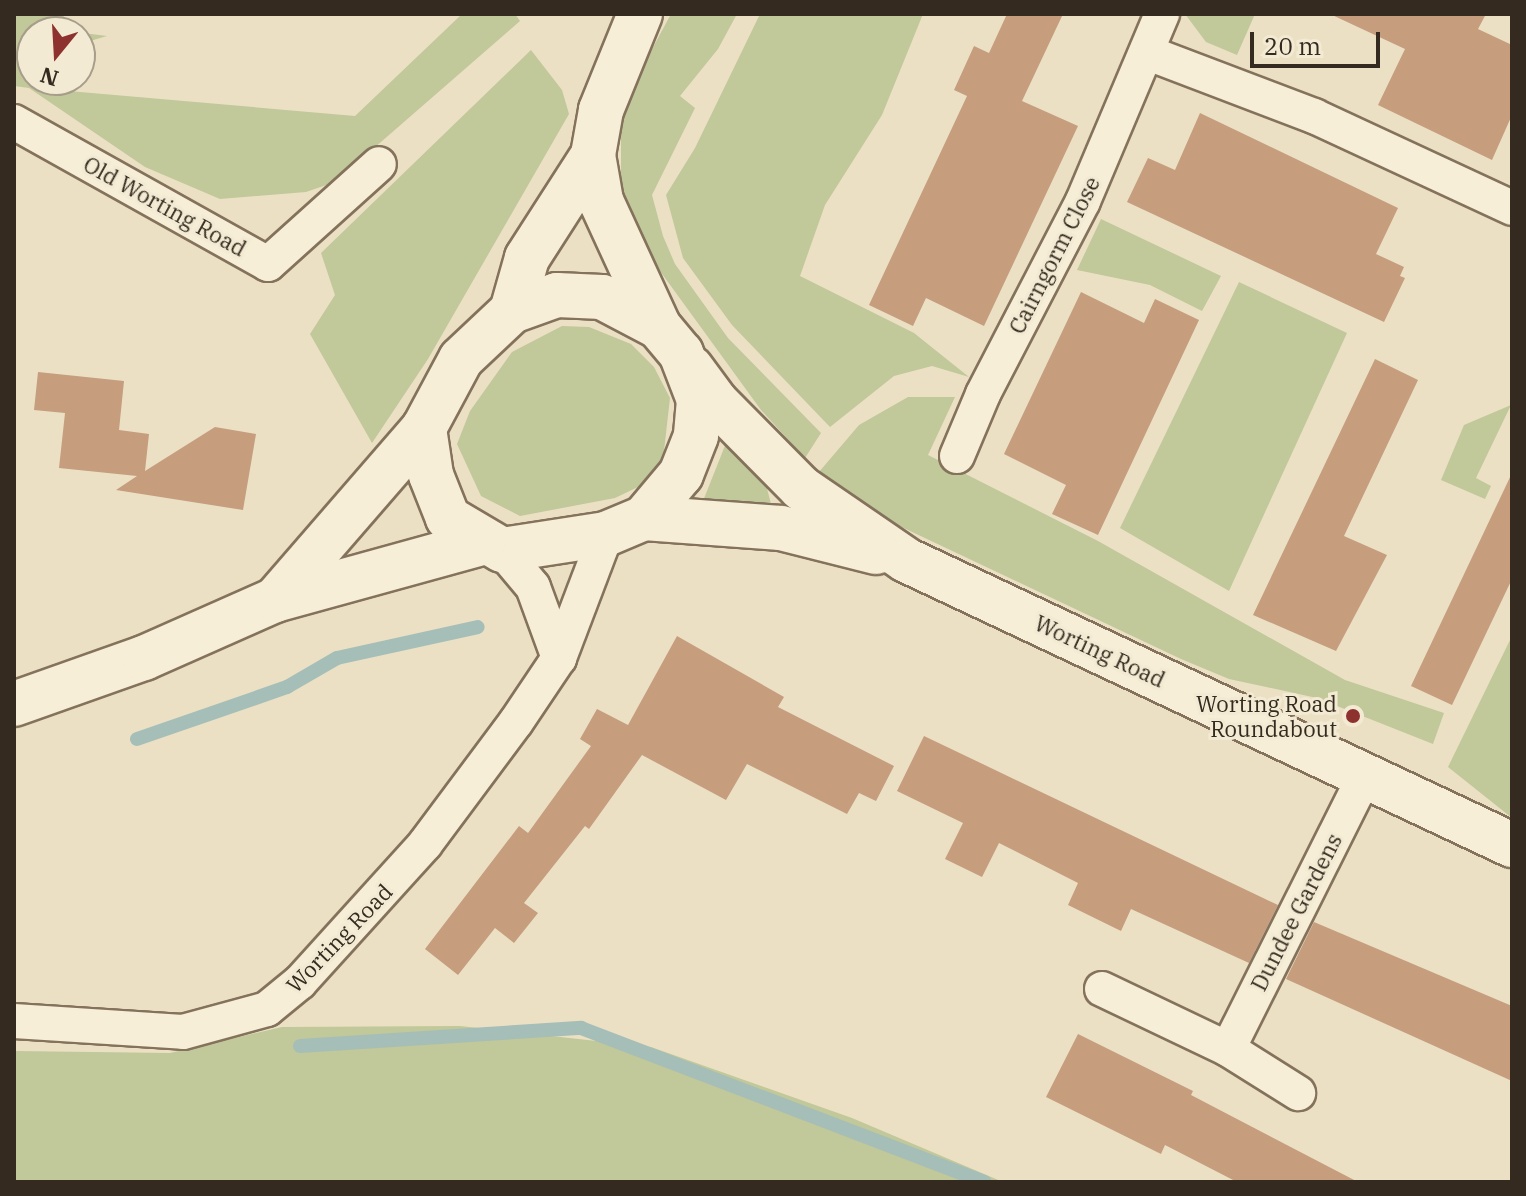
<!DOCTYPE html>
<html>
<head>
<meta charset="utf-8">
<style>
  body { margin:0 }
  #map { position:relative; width:1526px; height:1196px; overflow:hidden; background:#ebe0c4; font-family:"IBM Plex Serif",serif }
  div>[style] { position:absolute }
  .green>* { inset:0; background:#c1c899 }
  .stream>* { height:14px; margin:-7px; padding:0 7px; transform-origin:7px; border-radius:7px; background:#a6beb8 }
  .building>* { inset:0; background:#c69d7d }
  .roads { filter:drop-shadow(2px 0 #84725c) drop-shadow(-2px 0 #84725c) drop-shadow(0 2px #84725c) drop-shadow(0 -2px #84725c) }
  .minor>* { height:34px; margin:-17px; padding:0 17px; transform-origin:17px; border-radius:17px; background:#f6eed7 }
  .tertiary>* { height:44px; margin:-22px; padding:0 22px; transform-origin:22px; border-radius:22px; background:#f6eed7 }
  .secondary>* { height:44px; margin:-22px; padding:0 22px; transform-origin:22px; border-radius:22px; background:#f6eed7 }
  .dots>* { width:22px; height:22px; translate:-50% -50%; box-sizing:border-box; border:4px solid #f3ead3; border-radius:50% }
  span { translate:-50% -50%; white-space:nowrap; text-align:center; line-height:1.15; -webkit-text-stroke:6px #f3ead3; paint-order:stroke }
  .street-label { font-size:22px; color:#352a1f }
  .poi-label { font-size:22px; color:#352a1f }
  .right { translate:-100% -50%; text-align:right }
  .frame { position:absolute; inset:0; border:16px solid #352a1f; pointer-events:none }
  .north { position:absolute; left:16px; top:16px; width:80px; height:80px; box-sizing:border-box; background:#f3ead3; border:2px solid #a79d8b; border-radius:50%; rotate:198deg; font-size:22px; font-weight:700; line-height:32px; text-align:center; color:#352a1f }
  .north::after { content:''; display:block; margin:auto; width:28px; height:36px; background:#8e3230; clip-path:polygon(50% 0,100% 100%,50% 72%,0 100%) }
  .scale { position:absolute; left:1250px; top:32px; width:130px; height:36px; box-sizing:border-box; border:4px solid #352a1f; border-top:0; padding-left:10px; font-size:24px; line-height:28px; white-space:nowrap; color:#352a1f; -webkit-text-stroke:6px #f3ead3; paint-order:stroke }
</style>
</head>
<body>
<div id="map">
  <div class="green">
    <i style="clip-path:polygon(14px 14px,61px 14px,83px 33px,107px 36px,80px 44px,80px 32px,32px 32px,32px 80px,60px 80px,57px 90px,355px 116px,462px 14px,515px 14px,520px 21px,335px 182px,306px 192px,220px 199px,145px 167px,29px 88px,14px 86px)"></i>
    <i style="clip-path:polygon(671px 14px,737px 14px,718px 49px,680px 96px,695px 108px,652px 195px,663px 236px,675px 264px,728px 338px,821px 433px,805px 458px,761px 410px,652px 260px,621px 190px,621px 127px,632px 86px)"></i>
    <i style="clip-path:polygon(760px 14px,923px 14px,882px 115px,825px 205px,800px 276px,914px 333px,969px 377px,932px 366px,894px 376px,830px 427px,732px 325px,683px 258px,666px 195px,695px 148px)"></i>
    <i style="clip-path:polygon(1185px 14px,1255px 14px,1237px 55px,1206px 42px)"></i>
    <i style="clip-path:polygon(531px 50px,562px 90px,569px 114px,428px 359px,372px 443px,310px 334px,335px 295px,321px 253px)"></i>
    <i style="clip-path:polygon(1101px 219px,1221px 276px,1202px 311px,1150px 285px,1077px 270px)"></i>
    <i style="clip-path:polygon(1239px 282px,1347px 333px,1229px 591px,1120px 528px)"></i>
    <i style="clip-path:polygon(562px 326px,589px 327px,631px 344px,654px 367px,670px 398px,663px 460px,640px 486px,615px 498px,520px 516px,481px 496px,457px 444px,470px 411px,512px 352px)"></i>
    <i style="clip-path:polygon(908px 397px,955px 397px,928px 455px,1098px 541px,1345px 680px,1444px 713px,1433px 744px,1317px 698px,1229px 679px,1181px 659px,891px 522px,819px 472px,859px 425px)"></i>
    <i style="clip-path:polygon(1511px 405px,1476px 478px,1491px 486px,1485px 499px,1441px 480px,1464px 425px)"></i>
    <i style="clip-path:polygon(730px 433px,762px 469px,771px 504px,703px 501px)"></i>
    <i style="clip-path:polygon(1512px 636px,1512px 818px,1448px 767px)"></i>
    <i style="clip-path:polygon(460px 1026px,651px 1047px,852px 1118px,1003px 1182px,14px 1182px,14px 1051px,170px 1053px,282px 1027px)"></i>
  </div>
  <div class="stream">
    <i style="left:137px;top:739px;width:159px;rotate:-19.1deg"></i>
    <i style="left:287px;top:687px;width:58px;rotate:-30.1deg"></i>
    <i style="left:337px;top:658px;width:144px;rotate:-12.4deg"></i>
    <i style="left:300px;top:1046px;width:282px;rotate:-3.7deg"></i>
    <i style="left:581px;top:1028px;width:432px;rotate:20.9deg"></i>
  </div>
  <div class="building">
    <i style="clip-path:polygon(1007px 14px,1063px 14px,1022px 101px,1078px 126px,984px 326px,926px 298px,913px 326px,869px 305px,967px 96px,954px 90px,974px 46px,989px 53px)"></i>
    <i style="clip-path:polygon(1330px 14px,1486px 14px,1478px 29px,1512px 45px,1512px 115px,1492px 160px,1378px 105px,1405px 49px)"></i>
    <i style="clip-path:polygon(1200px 113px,1398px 208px,1376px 254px,1404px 267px,1400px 276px,1405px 278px,1384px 322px,1127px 202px,1148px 158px,1175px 170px)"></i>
    <i style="clip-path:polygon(1081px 292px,1144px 323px,1155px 299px,1199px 320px,1098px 535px,1052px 514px,1066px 485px,1004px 454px)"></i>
    <i style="clip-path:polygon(1375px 359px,1418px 380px,1344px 536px,1387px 555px,1336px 651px,1253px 615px)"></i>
    <i style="clip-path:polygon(38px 372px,124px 381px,119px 430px,149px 434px,145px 471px,215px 427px,256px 434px,243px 510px,116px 490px,137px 476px,59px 468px,65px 413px,34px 410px)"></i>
    <i style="clip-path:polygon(1512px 473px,1512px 579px,1452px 705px,1411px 686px)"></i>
    <i style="clip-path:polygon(677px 636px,784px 697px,778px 707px,894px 766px,876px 801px,859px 793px,847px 814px,747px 764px,726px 800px,642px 755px,589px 829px,585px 826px,524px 903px,538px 913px,514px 943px,495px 928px,458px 975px,425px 949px,519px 826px,528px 833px,591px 746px,580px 739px,597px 709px,628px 725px)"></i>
    <i style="clip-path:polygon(924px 736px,1278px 905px,1249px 963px,1131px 909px,1121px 931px,1068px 905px,1078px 883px,999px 843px,982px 877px,945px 859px,963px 823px,897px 791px)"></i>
    <i style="clip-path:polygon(1314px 922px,1512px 1006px,1512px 1081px,1286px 979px)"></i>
    <i style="clip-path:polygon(1078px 1034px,1193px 1091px,1191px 1095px,1358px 1182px,1237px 1182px,1165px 1145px,1161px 1154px,1046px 1097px)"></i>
  </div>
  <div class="roads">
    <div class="minor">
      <i style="left:1148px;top:53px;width:178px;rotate:20.8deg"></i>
      <i style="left:1314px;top:116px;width:218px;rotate:24.9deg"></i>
      <i style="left:14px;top:122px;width:291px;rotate:29.2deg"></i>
      <i style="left:268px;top:264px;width:149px;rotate:-42deg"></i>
      <i style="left:957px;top:456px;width:67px;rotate:-67.2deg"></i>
      <i style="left:983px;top:394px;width:217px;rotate:-62.6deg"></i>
      <i style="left:1083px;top:201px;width:203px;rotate:-67.1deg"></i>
      <i style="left:502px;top:550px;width:48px;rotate:50deg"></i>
      <i style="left:533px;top:587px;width:76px;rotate:69.9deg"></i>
      <i style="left:1102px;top:989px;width:140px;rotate:25.5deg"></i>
      <i style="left:1228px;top:1049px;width:83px;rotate:32.2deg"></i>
      <i style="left:14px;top:1021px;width:169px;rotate:3.7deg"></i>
      <i style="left:183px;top:1032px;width:87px;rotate:-15.3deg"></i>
      <i style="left:267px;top:1009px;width:43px;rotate:-39.3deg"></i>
      <i style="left:300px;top:982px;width:186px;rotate:-47.8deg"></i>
      <i style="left:425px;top:844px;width:152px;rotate:-53.3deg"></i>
      <i style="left:516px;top:722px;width:77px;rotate:-56.1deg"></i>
      <i style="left:559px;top:658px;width:133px;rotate:-69.2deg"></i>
      <i style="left:1228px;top:1049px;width:305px;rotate:-63.4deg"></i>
    </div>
    <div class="tertiary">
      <i style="left:640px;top:14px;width:104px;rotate:112.1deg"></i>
      <i style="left:601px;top:110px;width:46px;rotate:100.1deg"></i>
      <i style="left:593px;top:155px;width:47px;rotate:80.1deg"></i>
      <i style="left:601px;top:201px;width:139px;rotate:65.3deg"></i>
      <i style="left:512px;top:311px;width:55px;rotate:-74.2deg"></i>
      <i style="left:527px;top:258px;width:122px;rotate:-57.3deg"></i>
    </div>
    <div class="secondary">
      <i style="left:691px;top:368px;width:42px;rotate:53.7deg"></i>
      <i style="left:716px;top:402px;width:121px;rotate:45.3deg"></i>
      <i style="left:801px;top:488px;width:127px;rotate:34.4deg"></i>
      <i style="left:906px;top:560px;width:670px;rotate:25.19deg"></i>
      <i style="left:644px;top:518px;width:137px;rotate:4.2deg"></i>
      <i style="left:781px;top:528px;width:98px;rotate:14.2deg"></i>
      <i style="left:275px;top:600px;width:228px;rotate:-49.1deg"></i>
      <i style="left:424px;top:428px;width:78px;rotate:-61.8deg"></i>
      <i style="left:461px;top:359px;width:70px;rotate:-43.3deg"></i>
      <i style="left:512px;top:311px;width:48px;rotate:-19.6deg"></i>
      <i style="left:557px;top:295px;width:45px;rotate:2.5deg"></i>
      <i style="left:602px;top:297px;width:64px;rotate:27.8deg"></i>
      <i style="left:659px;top:327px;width:34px;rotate:50deg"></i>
      <i style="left:681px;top:353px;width:50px;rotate:69deg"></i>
      <i style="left:699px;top:400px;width:36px;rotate:95deg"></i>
      <i style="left:696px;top:436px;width:41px;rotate:111.5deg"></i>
      <i style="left:681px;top:474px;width:57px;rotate:130.1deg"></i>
      <i style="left:644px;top:518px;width:41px;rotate:157.2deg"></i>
      <i style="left:606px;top:534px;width:105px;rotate:171.3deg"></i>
      <i style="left:502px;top:550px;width:63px;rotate:-149.3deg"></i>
      <i style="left:448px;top:518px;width:46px;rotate:-111.6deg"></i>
      <i style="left:431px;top:475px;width:48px;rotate:-98.5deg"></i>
      <i style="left:14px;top:704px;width:138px;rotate:-19.5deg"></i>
      <i style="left:144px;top:658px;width:143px;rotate:-23.9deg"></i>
      <i style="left:275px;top:600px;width:215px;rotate:-15.4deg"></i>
    </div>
  </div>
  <div class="dots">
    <i style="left:1353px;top:716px;background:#8e3230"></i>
  </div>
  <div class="street-label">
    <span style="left:165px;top:206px;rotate:29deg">Old Worting Road</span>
    <span style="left:1054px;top:255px;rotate:-63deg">Cairngorm Close</span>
    <span style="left:1100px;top:651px;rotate:25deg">Worting Road</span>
    <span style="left:1296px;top:912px;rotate:-63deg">Dundee Gardens</span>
    <span style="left:339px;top:938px;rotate:-46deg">Worting Road</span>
  </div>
  <div class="poi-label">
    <span class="right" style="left:1337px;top:716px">Worting Road<br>Roundabout</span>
  </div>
  <div class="frame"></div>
  <div class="north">N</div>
  <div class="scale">20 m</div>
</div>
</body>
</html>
